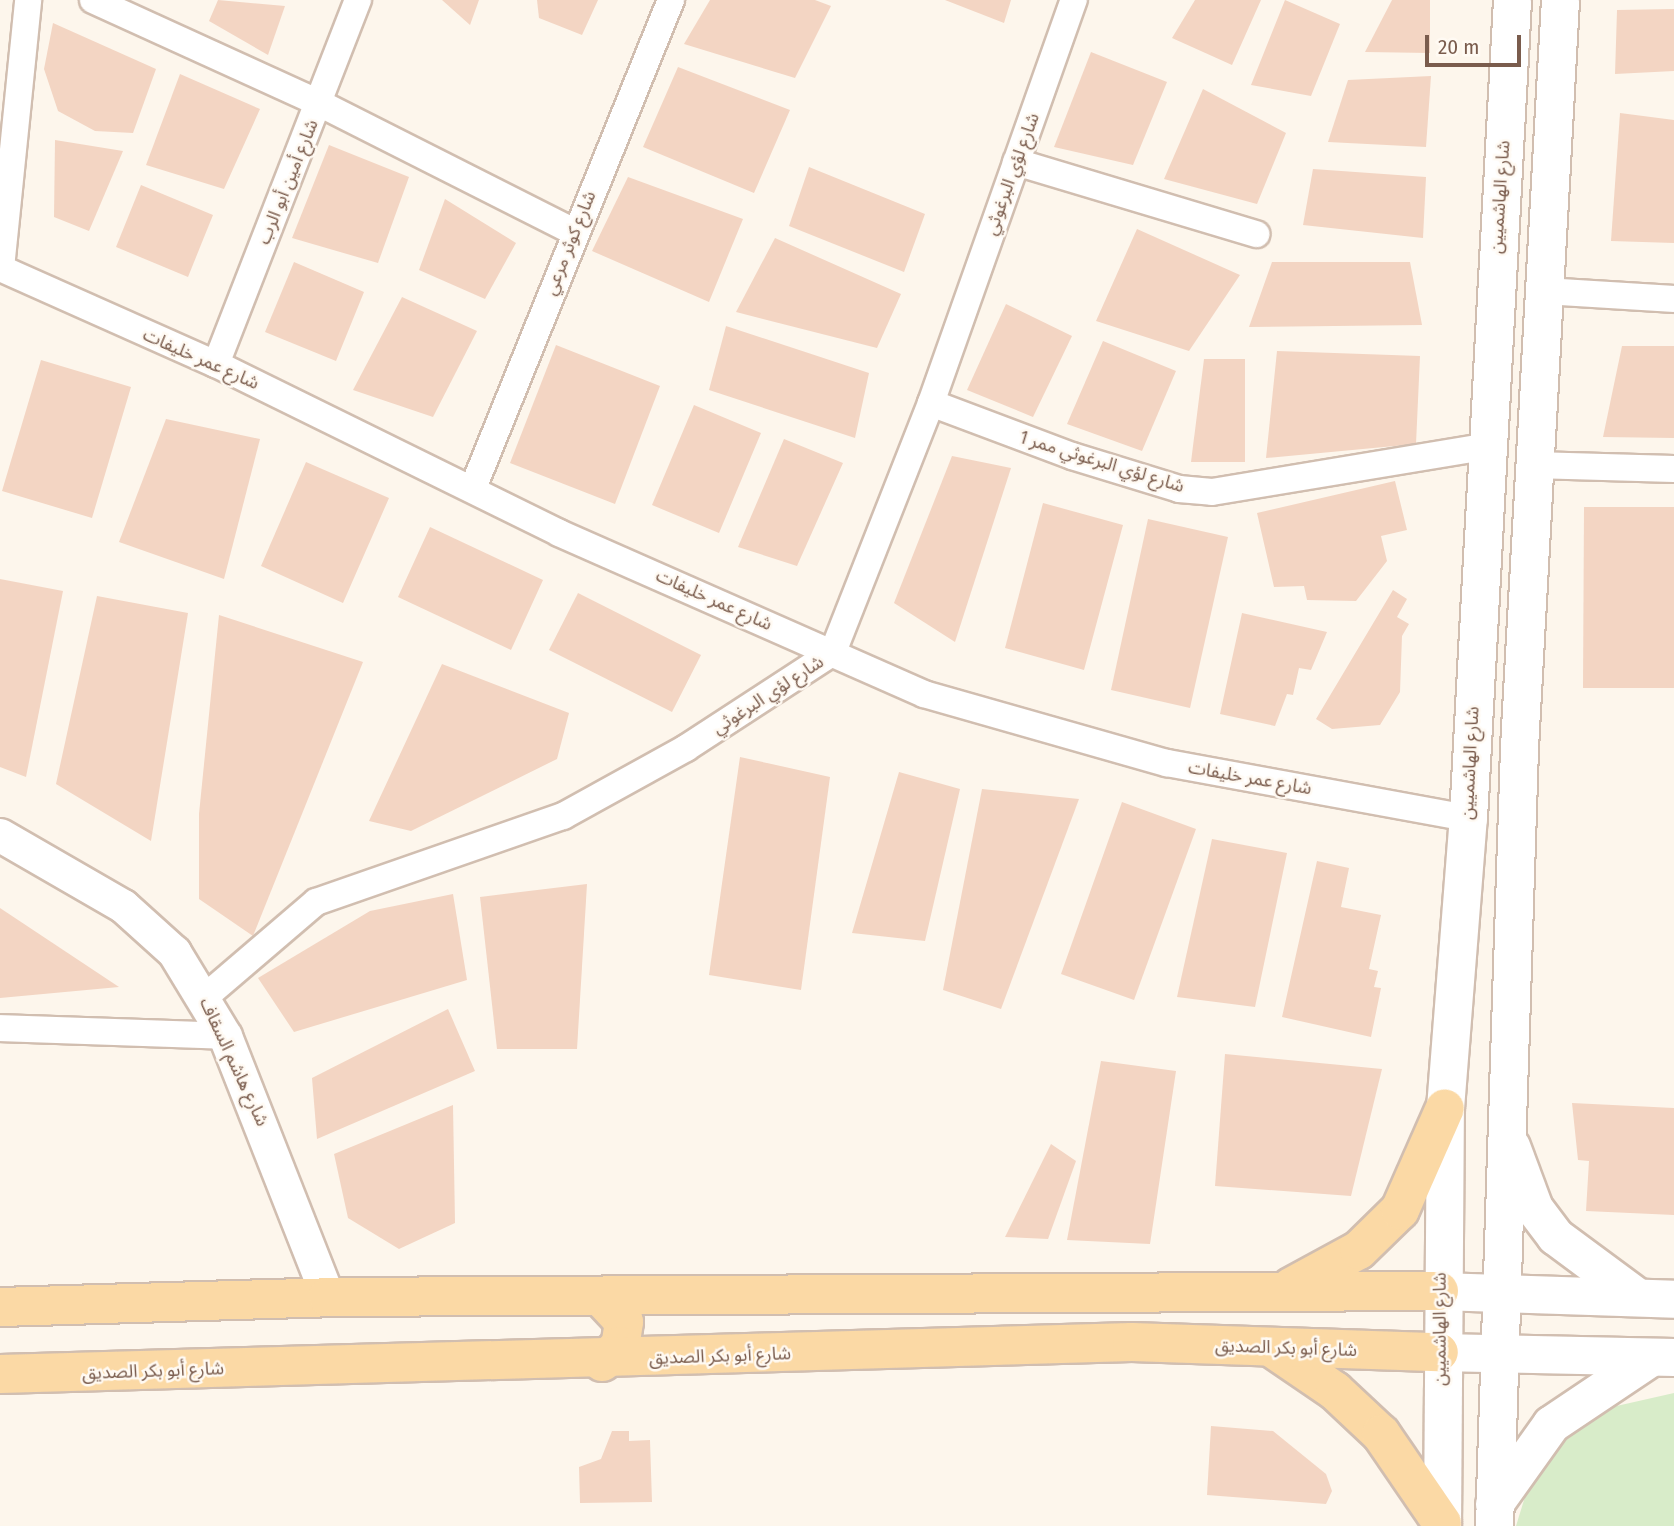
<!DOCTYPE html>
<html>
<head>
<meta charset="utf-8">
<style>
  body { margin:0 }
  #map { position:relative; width:1674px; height:1526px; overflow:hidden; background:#fdf6ec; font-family:"Fira Sans Condensed","Noto Sans Arabic",sans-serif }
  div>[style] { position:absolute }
  .green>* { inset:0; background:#d8ecc9 }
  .building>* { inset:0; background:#f3d5c3 }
  .roads { filter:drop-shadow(2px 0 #d1beb0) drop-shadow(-2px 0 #d1beb0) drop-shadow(0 2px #d1beb0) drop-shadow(0 -2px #d1beb0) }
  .minor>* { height:26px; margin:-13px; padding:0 13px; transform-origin:13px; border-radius:13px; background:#fff }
  .tertiary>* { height:33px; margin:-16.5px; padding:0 16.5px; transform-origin:16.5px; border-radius:16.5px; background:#fff }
  .secondary>* { height:37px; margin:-18.5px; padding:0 18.5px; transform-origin:18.5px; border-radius:18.5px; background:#fff }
  .primary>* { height:38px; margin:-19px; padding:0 19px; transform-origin:19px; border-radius:19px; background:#fbd9a5 }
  span { translate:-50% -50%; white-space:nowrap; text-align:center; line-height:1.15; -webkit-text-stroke:5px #fffaf3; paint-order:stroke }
  .street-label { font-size:18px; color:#7a5c4d }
  .scale { position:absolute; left:1425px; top:35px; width:96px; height:32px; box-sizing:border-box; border:4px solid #7a5c4d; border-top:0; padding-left:9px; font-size:21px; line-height:24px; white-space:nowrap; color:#7a5c4d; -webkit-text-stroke:5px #fffaf3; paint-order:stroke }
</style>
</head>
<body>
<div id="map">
  <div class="green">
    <i style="clip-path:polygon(1674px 1393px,1674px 1526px,1516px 1526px,1532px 1474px,1553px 1440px,1590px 1412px)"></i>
  </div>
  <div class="building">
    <i style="clip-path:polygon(218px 0,285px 6px,268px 55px,209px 21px)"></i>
    <i style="clip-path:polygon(442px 0,479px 0,470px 25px)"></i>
    <i style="clip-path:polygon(537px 0,598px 0,582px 35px,539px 18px)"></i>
    <i style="clip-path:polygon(710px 0,815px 0,831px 6px,795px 78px,684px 44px)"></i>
    <i style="clip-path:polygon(945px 0,1011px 0,1004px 23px)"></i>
    <i style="clip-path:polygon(1195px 0,1261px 0,1232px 65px,1172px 38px)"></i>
    <i style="clip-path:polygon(1285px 0,1340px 24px,1311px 96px,1251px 85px)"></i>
    <i style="clip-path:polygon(1392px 0,1430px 0,1430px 53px,1365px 52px)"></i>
    <i style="clip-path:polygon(1674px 9px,1674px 71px,1615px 74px,1617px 10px)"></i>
    <i style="clip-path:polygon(53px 23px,156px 69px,133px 133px,95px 131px,58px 111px,44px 69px)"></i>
    <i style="clip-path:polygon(1091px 52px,1167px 82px,1133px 165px,1054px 147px)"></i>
    <i style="clip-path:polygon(678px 67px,790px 110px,754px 193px,643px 147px)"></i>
    <i style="clip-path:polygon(180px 74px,260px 109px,224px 189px,146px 165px)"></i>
    <i style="clip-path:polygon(1431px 76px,1426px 147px,1328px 142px,1348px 80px)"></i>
    <i style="clip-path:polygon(1203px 89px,1286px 133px,1257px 204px,1164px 179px)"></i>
    <i style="clip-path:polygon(1620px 113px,1674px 120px,1674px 243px,1611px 241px)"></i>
    <i style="clip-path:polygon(55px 140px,123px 151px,89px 231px,54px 217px)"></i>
    <i style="clip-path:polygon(329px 145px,409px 177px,378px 263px,292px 238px)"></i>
    <i style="clip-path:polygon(809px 167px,925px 214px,904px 272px,789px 226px)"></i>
    <i style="clip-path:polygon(1313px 169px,1426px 177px,1423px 238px,1303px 225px)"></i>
    <i style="clip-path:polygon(628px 177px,743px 219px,709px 302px,592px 251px)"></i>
    <i style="clip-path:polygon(141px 185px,213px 215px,188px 277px,116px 247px)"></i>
    <i style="clip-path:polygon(445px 199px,516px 243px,485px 299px,419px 270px)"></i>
    <i style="clip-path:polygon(1137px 229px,1240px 275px,1189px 351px,1096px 321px)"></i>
    <i style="clip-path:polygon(775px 238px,901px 294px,877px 348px,736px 312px)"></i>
    <i style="clip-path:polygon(294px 262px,364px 292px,336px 361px,265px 332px)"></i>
    <i style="clip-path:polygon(1272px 262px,1410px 262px,1422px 325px,1249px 327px)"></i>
    <i style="clip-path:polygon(402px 297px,477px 331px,433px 417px,353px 390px)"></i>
    <i style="clip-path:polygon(1006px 304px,1072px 336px,1033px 417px,967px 390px)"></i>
    <i style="clip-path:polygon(726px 326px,869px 373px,855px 438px,709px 390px)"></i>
    <i style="clip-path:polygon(1103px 341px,1176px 371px,1142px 451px,1067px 424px)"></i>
    <i style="clip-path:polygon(556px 345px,660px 386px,615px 504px,510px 463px)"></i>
    <i style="clip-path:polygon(1622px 346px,1674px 346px,1674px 438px,1603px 437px)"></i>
    <i style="clip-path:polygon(1277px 351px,1420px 356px,1416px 444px,1266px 458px)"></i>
    <i style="clip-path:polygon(1204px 359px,1245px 359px,1245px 462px,1191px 462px)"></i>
    <i style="clip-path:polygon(41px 360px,131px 387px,92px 518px,2px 491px)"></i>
    <i style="clip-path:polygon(694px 405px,761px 433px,719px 533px,652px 505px)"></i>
    <i style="clip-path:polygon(166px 419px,260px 439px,224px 579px,119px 542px)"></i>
    <i style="clip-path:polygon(784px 439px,843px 463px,797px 566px,738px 547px)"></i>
    <i style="clip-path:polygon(952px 456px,1011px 468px,955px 642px,894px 603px)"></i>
    <i style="clip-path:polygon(306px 462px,389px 498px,343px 603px,261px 566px)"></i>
    <i style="clip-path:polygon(1395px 481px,1407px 530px,1381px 536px,1387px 561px,1356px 601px,1307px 600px,1304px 586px,1274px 587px,1257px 513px)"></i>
    <i style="clip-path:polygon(1043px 503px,1123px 525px,1084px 670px,1005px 648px)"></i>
    <i style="clip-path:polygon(1584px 507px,1674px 507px,1674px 688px,1583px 688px)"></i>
    <i style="clip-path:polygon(1148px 519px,1228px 537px,1190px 708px,1111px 690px)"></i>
    <i style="clip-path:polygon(430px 527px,543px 580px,511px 650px,398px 597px)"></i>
    <i style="clip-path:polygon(0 579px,63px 591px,26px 777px,0 767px)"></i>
    <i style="clip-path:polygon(1393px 590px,1407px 599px,1397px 617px,1409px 624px,1402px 636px,1400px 692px,1380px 725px,1332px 729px,1316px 719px)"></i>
    <i style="clip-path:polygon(578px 593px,701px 655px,672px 712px,549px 650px)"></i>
    <i style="clip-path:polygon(97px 596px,188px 613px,151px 841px,56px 784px)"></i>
    <i style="clip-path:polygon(1242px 613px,1327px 632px,1311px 670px,1299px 668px,1293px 695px,1287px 694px,1275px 726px,1220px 714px)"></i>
    <i style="clip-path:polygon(219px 615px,363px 662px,253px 936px,199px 899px,199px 814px)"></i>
    <i style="clip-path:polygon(442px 664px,569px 713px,557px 759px,411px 831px,369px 821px)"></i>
    <i style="clip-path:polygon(740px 757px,830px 777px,801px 990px,709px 975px)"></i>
    <i style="clip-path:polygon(899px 772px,960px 789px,925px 941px,852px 933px)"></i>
    <i style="clip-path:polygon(982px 789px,1079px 799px,1001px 1009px,943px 990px)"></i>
    <i style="clip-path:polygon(1122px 802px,1196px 829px,1134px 1000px,1061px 974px)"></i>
    <i style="clip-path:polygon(1212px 839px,1287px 853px,1255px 1007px,1177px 997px)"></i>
    <i style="clip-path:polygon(1317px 861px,1349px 868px,1341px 907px,1381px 915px,1369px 969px,1378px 971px,1374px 987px,1381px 988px,1371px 1037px,1282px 1017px)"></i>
    <i style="clip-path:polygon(587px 884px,577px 1049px,497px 1049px,480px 897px)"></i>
    <i style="clip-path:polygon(453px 894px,467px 980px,294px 1032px,258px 978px,370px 911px)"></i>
    <i style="clip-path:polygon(0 908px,119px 987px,0 998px)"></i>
    <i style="clip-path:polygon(448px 1009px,475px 1071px,317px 1139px,312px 1078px)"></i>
    <i style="clip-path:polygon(1225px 1054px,1382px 1069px,1351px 1196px,1215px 1186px)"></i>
    <i style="clip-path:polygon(1101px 1061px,1176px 1071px,1150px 1244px,1067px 1240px)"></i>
    <i style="clip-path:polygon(1572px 1103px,1674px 1108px,1674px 1215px,1586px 1211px,1589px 1161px,1578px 1160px)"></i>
    <i style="clip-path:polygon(453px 1105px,455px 1223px,399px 1249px,348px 1218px,334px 1154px)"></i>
    <i style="clip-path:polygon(1051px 1144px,1076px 1161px,1048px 1239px,1005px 1237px)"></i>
    <i style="clip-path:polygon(1211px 1426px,1273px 1431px,1326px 1474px,1332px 1491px,1326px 1504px,1207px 1495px)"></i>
    <i style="clip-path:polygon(612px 1431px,629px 1431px,629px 1441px,650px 1440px,652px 1502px,580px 1503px,579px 1467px,601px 1459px)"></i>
  </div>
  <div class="roads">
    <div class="minor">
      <i style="left:93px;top:0;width:248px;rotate:24.5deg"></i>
      <i style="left:319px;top:103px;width:286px;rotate:26.8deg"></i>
      <i style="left:1016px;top:162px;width:251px;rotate:16.7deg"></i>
      <i style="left:0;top:268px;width:236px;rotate:24deg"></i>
      <i style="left:216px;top:364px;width:382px;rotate:26.2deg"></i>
      <i style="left:559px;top:533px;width:399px;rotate:23.8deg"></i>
      <i style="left:924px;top:694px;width:253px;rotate:15.9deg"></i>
      <i style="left:1167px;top:763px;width:306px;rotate:10.4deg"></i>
      <i style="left:1px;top:268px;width:269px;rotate:-84.2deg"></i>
      <i style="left:1545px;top:291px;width:129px;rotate:3.5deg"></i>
      <i style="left:216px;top:364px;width:391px;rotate:-68.7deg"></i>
      <i style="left:931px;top:403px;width:151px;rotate:20.6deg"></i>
      <i style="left:1072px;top:456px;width:112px;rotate:17.1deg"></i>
      <i style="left:1179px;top:489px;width:33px;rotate:5deg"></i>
      <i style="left:1212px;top:492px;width:276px;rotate:-9.4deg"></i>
      <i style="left:1533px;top:465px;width:141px;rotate:1.6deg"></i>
      <i style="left:473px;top:488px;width:527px;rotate:-67.92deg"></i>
      <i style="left:205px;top:997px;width:146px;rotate:-40.6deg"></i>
      <i style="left:316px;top:902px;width:262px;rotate:-19.2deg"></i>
      <i style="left:563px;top:816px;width:141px;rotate:-28.9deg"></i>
      <i style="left:686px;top:748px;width:176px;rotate:-33.1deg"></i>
      <i style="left:833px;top:652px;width:268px;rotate:-68.5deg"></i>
      <i style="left:931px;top:403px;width:428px;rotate:-70.5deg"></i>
      <i style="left:0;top:1028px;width:225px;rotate:2deg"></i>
    </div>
    <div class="tertiary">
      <i style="left:0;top:835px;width:142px;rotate:30deg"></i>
      <i style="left:123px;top:906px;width:69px;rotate:42deg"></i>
      <i style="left:174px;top:952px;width:98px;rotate:58.7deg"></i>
      <i style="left:225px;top:1036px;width:281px;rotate:68.5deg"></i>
    </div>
    <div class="secondary">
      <i style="left:1511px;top:1146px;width:66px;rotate:69.6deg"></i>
      <i style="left:1534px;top:1208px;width:35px;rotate:53deg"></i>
      <i style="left:1555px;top:1236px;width:101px;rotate:36.5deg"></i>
      <i style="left:1439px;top:1291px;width:235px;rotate:1.9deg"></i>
      <i style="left:1439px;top:1352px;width:235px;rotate:1.2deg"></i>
      <i style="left:1494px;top:1504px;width:98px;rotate:-54.5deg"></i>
      <i style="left:1551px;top:1424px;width:120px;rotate:-33.8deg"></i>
      <i style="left:1442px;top:1526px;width:418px;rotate:-89.6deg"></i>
      <i style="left:1445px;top:1108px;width:291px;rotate:-85.5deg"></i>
      <i style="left:1468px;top:818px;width:819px;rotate:-86.92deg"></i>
      <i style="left:1494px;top:1526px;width:779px;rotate:-88.16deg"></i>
      <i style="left:1519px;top:747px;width:748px;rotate:-86.86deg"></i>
    </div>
    <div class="primary">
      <i style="left:1291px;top:1287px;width:77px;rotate:-28.6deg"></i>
      <i style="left:1359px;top:1250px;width:57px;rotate:-44.3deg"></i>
      <i style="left:1400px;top:1210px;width:111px;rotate:-66.2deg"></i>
      <i style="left:600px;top:1296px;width:35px;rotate:47deg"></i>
      <i style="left:624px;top:1322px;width:24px;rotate:99deg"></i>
      <i style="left:620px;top:1346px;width:24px;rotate:138deg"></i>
      <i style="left:0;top:1307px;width:328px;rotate:-1.7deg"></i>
      <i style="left:328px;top:1297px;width:1111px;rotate:-0.31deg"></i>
      <i style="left:1272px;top:1348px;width:76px;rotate:34.3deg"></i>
      <i style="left:1335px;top:1391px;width:63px;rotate:43.1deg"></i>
      <i style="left:1381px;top:1434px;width:108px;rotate:55.6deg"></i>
      <i style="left:0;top:1374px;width:1132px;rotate:-1.62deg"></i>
      <i style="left:1132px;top:1342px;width:307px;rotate:1.9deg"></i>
    </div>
  </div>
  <div class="street-label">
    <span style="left:1012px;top:174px;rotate:-70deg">شارع لؤي البرغوثي</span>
    <span style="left:288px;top:182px;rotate:-68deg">شارع أمين أبو الرب</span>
    <span style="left:1500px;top:197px;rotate:-86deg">شارع الهاشميين</span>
    <span style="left:570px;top:243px;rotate:-68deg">شارع كوثر مرعي</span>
    <span style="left:201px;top:359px;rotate:24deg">شارع عمر خليفات</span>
    <span style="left:1102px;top:462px;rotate:17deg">شارع لؤي البرغوثي ممر 1</span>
    <span style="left:714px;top:600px;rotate:24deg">شارع عمر خليفات</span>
    <span style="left:768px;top:695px;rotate:-33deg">شارع لؤي البرغوثي</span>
    <span style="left:1470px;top:763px;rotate:-87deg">شارع الهاشميين</span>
    <span style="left:1250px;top:778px;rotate:10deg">شارع عمر خليفات</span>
    <span style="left:234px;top:1062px;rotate:65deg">شارع هاشم السقاف</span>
    <span style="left:1440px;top:1329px;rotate:-90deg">شارع الهاشميين</span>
    <span style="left:1286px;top:1348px;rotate:2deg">شارع أبو بكر الصديق</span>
    <span style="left:720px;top:1356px;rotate:-2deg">شارع أبو بكر الصديق</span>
    <span style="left:153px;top:1371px;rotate:-2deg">شارع أبو بكر الصديق</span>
  </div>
  <div class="scale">20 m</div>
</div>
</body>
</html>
